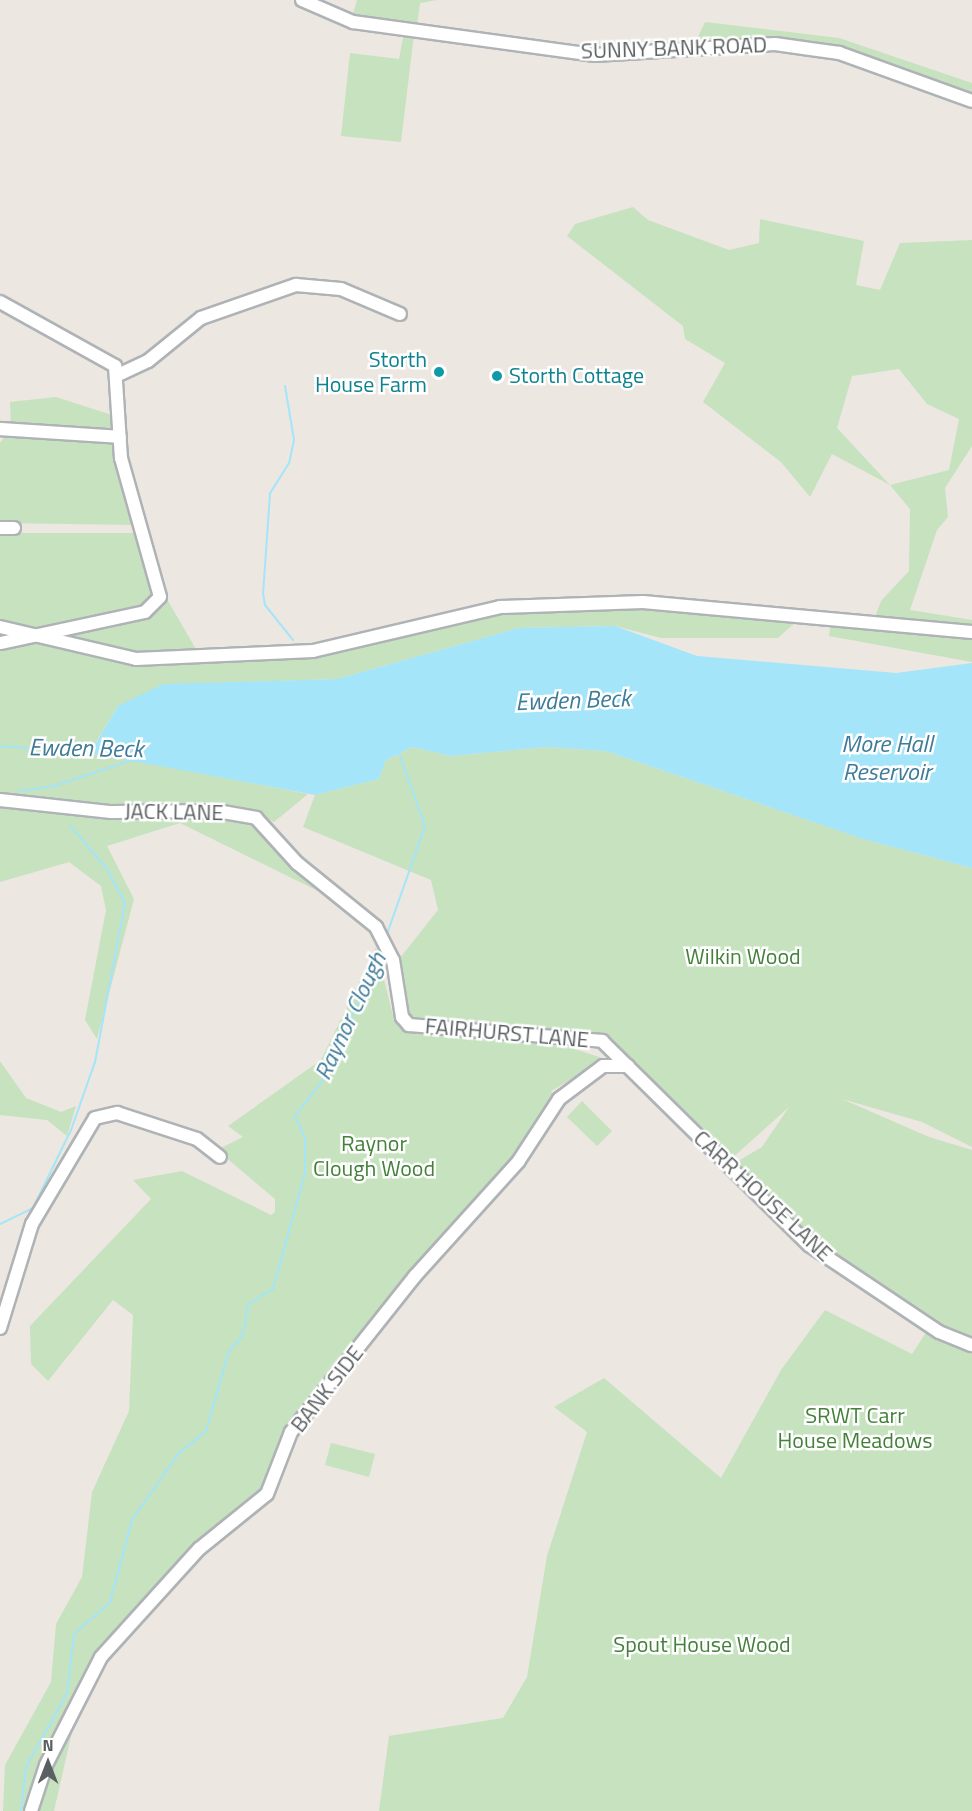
<!DOCTYPE html>
<html>
<head>
<meta charset="utf-8">
<style>
  body { margin:0 }
  #map { position:relative; width:972px; height:1811px; overflow:hidden; background:#ece7e1; font-family:"Titillium Web",sans-serif }
  div>[style] { position:absolute }
  .green>* { inset:0; background:#c6e2bf }
  .water>* { inset:0; background:#a4e5f9 }
  .stream>* { height:2px; margin:-1px; padding:0 1px; transform-origin:1px; border-radius:1px; background:#a4e5f9 }
  .roads { filter:drop-shadow(2px 0 #afb3b6) drop-shadow(-2px 0 #afb3b6) drop-shadow(0 2px #afb3b6) drop-shadow(0 -2px #afb3b6) }
  .minor>* { height:12px; margin:-6px; padding:0 6px; transform-origin:6px; border-radius:6px; background:#fff }
  .dots>* { width:16px; height:16px; translate:-50% -50%; box-sizing:border-box; border:3px solid #fff; border-radius:50% }
  span { translate:-50% -50%; white-space:nowrap; text-align:center; line-height:1.15; -webkit-text-stroke:5px #fff; paint-order:stroke }
  .street-label { font-size:22px; color:#5a5f61 }
  .culture-label { font-size:22px; color:#0d838f }
  .right { translate:-100% -50%; text-align:right }
  .left { translate:0 -50%; text-align:left }
  .park-label { font-size:22px; color:#44803a }
  .water-label { font-size:24px; color:#3e7b98; font-style:italic }
  .north { position:absolute; left:18px; top:1733px; width:60px; height:60px; -webkit-text-stroke:4px #fff; paint-order:stroke; rotate:0deg; font-size:16px; font-weight:700; line-height:24px; text-align:center; color:#5a5f61 }
  .north::after { content:''; display:block; margin:auto; width:21px; height:27px; background:#5a5f61; clip-path:polygon(50% 0,100% 100%,50% 72%,0 100%) }
</style>
</head>
<body>
<div id="map">
  <div class="green">
    <i style="clip-path:polygon(357px 0,437px 0,420px 3px,417px 26px,353px 14px)"></i>
    <i style="clip-path:polygon(705px 22px,839px 38px,972px 83px,972px 98px,842px 49px,775px 40px,697px 39px)"></i>
    <i style="clip-path:polygon(404px 32px,414px 34px,401px 142px,341px 136px,350px 53px,399px 59px)"></i>
    <i style="clip-path:polygon(evenodd,633px 207px,648px 220px,729px 250px,759px 243px,760px 219px,864px 241px,856px 285px,880px 290px,900px 243px,972px 240px,972px 446px,945px 488px,948px 517px,937px 530px,910px 610px,972px 620px,972px 629px,875px 617px,881px 601px,909px 571px,910px 509px,890px 485px,832px 454px,810px 497px,781px 462px,703px 402px,725px 363px,685px 339px,683px 326px,567px 236px,575px 224px,633px 207px,899px 369px,927px 404px,959px 419px,949px 470px,890px 485px,837px 428px,852px 376px,899px 369px)"></i>
    <i style="clip-path:polygon(56px 397px,115px 416px,115px 434px,11px 425px,10px 402px)"></i>
    <i style="clip-path:polygon(9px 431px,113px 442px,138px 525px,0 523px,0 443px)"></i>
    <i style="clip-path:polygon(0 533px,140px 533px,156px 595px,144px 607px,36px 632px,0 624px)"></i>
    <i style="clip-path:polygon(164px 594px,197px 651px,137px 655px,59px 637px,147px 617px,164px 606px)"></i>
    <i style="clip-path:polygon(644px 606px,797px 621px,778px 638px,661px 638px,615px 626px,519px 628px,337px 679px,215px 683px,118px 706px,90px 752px,308px 794px,274px 822px,245px 809px,215px 806px,110px 805px,0 794px,0 649px,37px 640px,135px 663px,324px 655px,500px 612px)"></i>
    <i style="clip-path:polygon(831px 624px,972px 639px,972px 662px,829px 636px)"></i>
    <i style="clip-path:polygon(412px 747px,451px 756px,546px 747px,606px 751px,863px 839px,972px 868px,972px 1147px,922px 1122px,842px 1099px,929px 1137px,972px 1150px,972px 1343px,937px 1328px,813px 1243px,733px 1164px,762px 1147px,789px 1107px,731px 1159px,609px 1037px,414px 1020px,406px 1014px,400px 958px,438px 910px,431px 880px,303px 827px,315px 795px,379px 779px,386px 760px)"></i>
    <i style="clip-path:polygon(0 807px,120px 819px,245px 819px,261px 827px,321px 885px,316px 890px,180px 823px,107px 846px,134px 899px,97px 1039px,85px 1020px,106px 910px,101px 886px,69px 862px,0 882px)"></i>
    <i style="clip-path:polygon(376px 947px,392px 1012px,403px 1031px,569px 1047px,605px 1059px,551px 1091px,557px 1098px,512px 1162px,285px 1430px,268px 1482px,96px 1656px,26px 1811px,3px 1811px,5px 1765px,51px 1682px,56px 1624px,82px 1577px,92px 1492px,129px 1411px,133px 1315px,113px 1300px,48px 1381px,31px 1364px,30px 1326px,151px 1199px,133px 1180px,182px 1171px,271px 1215px,275px 1212px,275px 1199px,217px 1150px,243px 1137px,228px 1126px,321px 1060px)"></i>
    <i style="clip-path:polygon(0 1061px,26px 1098px,61px 1112px,76px 1106px,67px 1136px,47px 1120px,0 1115px)"></i>
    <i style="clip-path:polygon(582px 1101px,612px 1131px,597px 1146px,567px 1117px)"></i>
    <i style="clip-path:polygon(825px 1310px,912px 1354px,929px 1328px,972px 1349px,972px 1811px,379px 1811px,389px 1736px,503px 1718px,527px 1677px,547px 1556px,587px 1432px,554px 1407px,604px 1378px,721px 1478px,781px 1370px)"></i>
    <i style="clip-path:polygon(331px 1443px,375px 1454px,369px 1477px,325px 1465px)"></i>
    <i style="clip-path:polygon(77px 1710px,54px 1811px,35px 1811px,52px 1760px)"></i>
  </div>
  <div class="water">
    <i style="clip-path:polygon(615px 626px,697px 656px,896px 673px,972px 663px,972px 868px,863px 839px,606px 751px,546px 747px,451px 756px,412px 747px,386px 760px,379px 779px,315px 795px,90px 753px,118px 706px,163px 684px,337px 679px,519px 628px)"></i>
  </div>
  <div class="stream">
    <i style="left:285px;top:386px;width:55px;rotate:80.5deg"></i>
    <i style="left:294px;top:440px;width:24px;rotate:102deg"></i>
    <i style="left:289px;top:463px;width:36px;rotate:122deg"></i>
    <i style="left:270px;top:494px;width:99px;rotate:94deg"></i>
    <i style="left:263px;top:593px;width:12px;rotate:81deg"></i>
    <i style="left:265px;top:605px;width:45px;rotate:51.3deg"></i>
    <i style="left:0;top:746px;width:93px;rotate:4.3deg"></i>
    <i style="left:19px;top:791px;width:35px;rotate:-8deg"></i>
    <i style="left:54px;top:786px;width:82px;rotate:-18.4deg"></i>
    <i style="left:386px;top:937px;width:118px;rotate:-70.6deg"></i>
    <i style="left:425px;top:826px;width:81px;rotate:-109.6deg"></i>
    <i style="left:0;top:1224px;width:37px;rotate:-26deg"></i>
    <i style="left:33px;top:1208px;width:87px;rotate:-64deg"></i>
    <i style="left:71px;top:1130px;width:72px;rotate:-70.6deg"></i>
    <i style="left:95px;top:1062px;width:162px;rotate:-79.3deg"></i>
    <i style="left:125px;top:903px;width:40px;rotate:-118deg"></i>
    <i style="left:106px;top:868px;width:56px;rotate:-129.9deg"></i>
    <i style="left:21px;top:1811px;width:44px;rotate:-83.5deg"></i>
    <i style="left:26px;top:1767px;width:85px;rotate:-61deg"></i>
    <i style="left:67px;top:1693px;width:59px;rotate:-83.2deg"></i>
    <i style="left:74px;top:1634px;width:48px;rotate:-41.6deg"></i>
    <i style="left:110px;top:1602px;width:85px;rotate:-75deg"></i>
    <i style="left:132px;top:1520px;width:82px;rotate:-55deg"></i>
    <i style="left:179px;top:1453px;width:35px;rotate:-39deg"></i>
    <i style="left:206px;top:1431px;width:83px;rotate:-74deg"></i>
    <i style="left:229px;top:1351px;width:21px;rotate:-49deg"></i>
    <i style="left:243px;top:1335px;width:31px;rotate:-81deg"></i>
    <i style="left:248px;top:1304px;width:29px;rotate:-31deg"></i>
    <i style="left:273px;top:1289px;width:120px;rotate:-74.6deg"></i>
    <i style="left:305px;top:1173px;width:35px;rotate:-90deg"></i>
    <i style="left:305px;top:1138px;width:24px;rotate:-114deg"></i>
    <i style="left:295px;top:1116px;width:51px;rotate:-52.2deg"></i>
    <i style="left:326px;top:1076px;width:139px;rotate:-66.7deg"></i>
  </div>
  <div class="roads">
    <div class="minor">
      <i style="left:302px;top:0;width:56px;rotate:23.3deg"></i>
      <i style="left:353px;top:22px;width:244px;rotate:7.8deg"></i>
      <i style="left:595px;top:55px;width:180px;rotate:-3.5deg"></i>
      <i style="left:775px;top:44px;width:65px;rotate:8deg"></i>
      <i style="left:839px;top:53px;width:141px;rotate:19.8deg"></i>
      <i style="left:0;top:302px;width:132px;rotate:29.1deg"></i>
      <i style="left:115px;top:366px;width:92px;rotate:86.3deg"></i>
      <i style="left:121px;top:458px;width:144px;rotate:74.3deg"></i>
      <i style="left:160px;top:597px;width:21px;rotate:135deg"></i>
      <i style="left:145px;top:612px;width:148px;rotate:167.9deg"></i>
      <i style="left:118px;top:375px;width:33px;rotate:-25deg"></i>
      <i style="left:148px;top:361px;width:68px;rotate:-39.1deg"></i>
      <i style="left:201px;top:318px;width:101px;rotate:-19.2deg"></i>
      <i style="left:296px;top:285px;width:45px;rotate:5.1deg"></i>
      <i style="left:341px;top:289px;width:64px;rotate:23deg"></i>
      <i style="left:0;top:429px;width:120px;rotate:3.8deg"></i>
      <i style="left:0;top:528px;width:14px"></i>
      <i style="left:0;top:627px;width:140px;rotate:13.2deg"></i>
      <i style="left:136px;top:659px;width:177px;rotate:-2.6deg"></i>
      <i style="left:313px;top:651px;width:192px;rotate:-13.2deg"></i>
      <i style="left:500px;top:607px;width:143px;rotate:-2deg"></i>
      <i style="left:643px;top:602px;width:330px;rotate:5.2deg"></i>
      <i style="left:0;top:800px;width:112px;rotate:6.2deg"></i>
      <i style="left:111px;top:812px;width:106px;rotate:-0.5deg"></i>
      <i style="left:217px;top:811px;width:40px;rotate:10deg"></i>
      <i style="left:256px;top:818px;width:61px;rotate:47.7deg"></i>
      <i style="left:297px;top:863px;width:102px;rotate:39deg"></i>
      <i style="left:376px;top:927px;width:37px;rotate:63deg"></i>
      <i style="left:393px;top:960px;width:58px;rotate:81deg"></i>
      <i style="left:402px;top:1017px;width:11px;rotate:49deg"></i>
      <i style="left:409px;top:1025px;width:194px;rotate:4.7deg"></i>
      <i style="left:602px;top:1041px;width:291px;rotate:44.6deg"></i>
      <i style="left:809px;top:1245px;width:156px;rotate:33.8deg"></i>
      <i style="left:939px;top:1332px;width:35px;rotate:22deg"></i>
      <i style="left:0;top:1328px;width:109px;rotate:-72.9deg"></i>
      <i style="left:32px;top:1224px;width:123px;rotate:-59.3deg"></i>
      <i style="left:95px;top:1118px;width:23px;rotate:-13deg"></i>
      <i style="left:117px;top:1113px;width:84px;rotate:18deg"></i>
      <i style="left:197px;top:1139px;width:29px;rotate:38deg"></i>
      <i style="left:31px;top:1811px;width:48px;rotate:-71.9deg"></i>
      <i style="left:46px;top:1765px;width:121px;rotate:-63deg"></i>
      <i style="left:101px;top:1657px;width:146px;rotate:-47.8deg"></i>
      <i style="left:199px;top:1549px;width:87px;rotate:-39deg"></i>
      <i style="left:267px;top:1494px;width:66px;rotate:-68.8deg"></i>
      <i style="left:291px;top:1432px;width:199px;rotate:-51.5deg"></i>
      <i style="left:415px;top:1276px;width:154px;rotate:-47.9deg"></i>
      <i style="left:518px;top:1162px;width:75px;rotate:-56.9deg"></i>
      <i style="left:559px;top:1099px;width:55px;rotate:-36.9deg"></i>
      <i style="left:603px;top:1066px;width:25px"></i>
    </div>
  </div>
  <div class="dots">
    <i style="left:439px;top:372px;background:#0f9aa8"></i>
    <i style="left:497px;top:376px;background:#0f9aa8"></i>
  </div>
  <div class="street-label">
    <span style="left:674px;top:48px;rotate:-2deg">SUNNY BANK ROAD</span>
    <span style="left:174px;top:812px;rotate:1deg">JACK LANE</span>
    <span style="left:507px;top:1033px;rotate:5deg">FAIRHURST LANE</span>
    <span style="left:763px;top:1196px;rotate:43deg">CARR HOUSE LANE</span>
    <span style="left:327px;top:1389px;rotate:-52deg">BANK SIDE</span>
  </div>
  <div class="culture-label">
    <span class="right" style="left:427px;top:372px">Storth<br>House Farm</span>
    <span class="left" style="left:509px;top:376px">Storth Cottage</span>
  </div>
  <div class="park-label">
    <span style="left:743px;top:957px">Wilkin Wood</span>
    <span style="left:374px;top:1156px">Raynor<br>Clough Wood</span>
    <span style="left:855px;top:1428px">SRWT Carr<br>House Meadows</span>
    <span style="left:702px;top:1645px">Spout House Wood</span>
  </div>
  <div class="water-label">
    <span style="left:573px;top:700px;rotate:-2deg">Ewden Beck</span>
    <span style="left:887px;top:758px">More Hall<br>Reservoir</span>
    <span style="left:86px;top:748px;rotate:1deg">Ewden Beck</span>
    <span style="left:350px;top:1016px;rotate:-65deg">Raynor Clough</span>
  </div>
  <div class="north">N</div>
</div>
</body>
</html>
